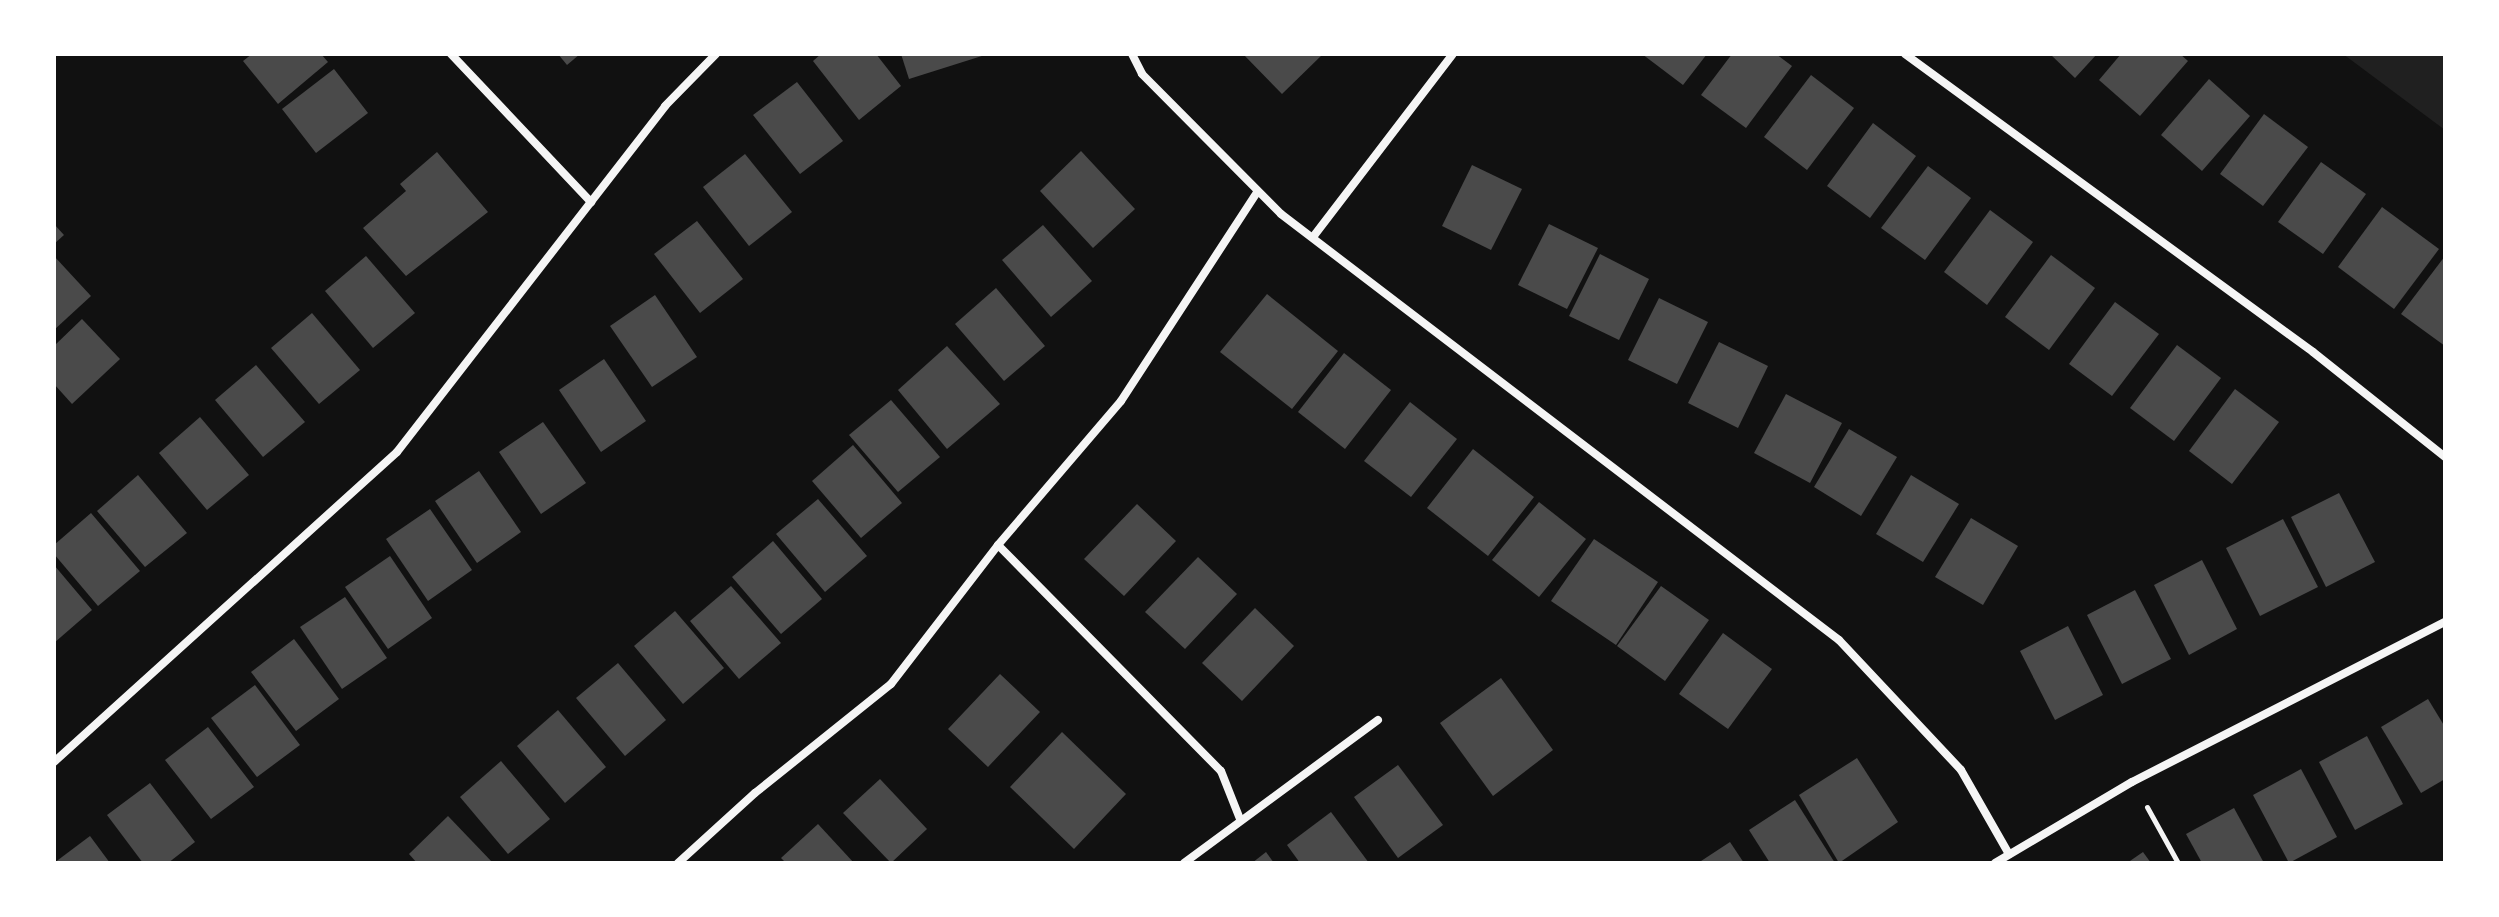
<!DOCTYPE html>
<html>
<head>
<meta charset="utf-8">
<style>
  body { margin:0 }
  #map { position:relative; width:2499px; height:917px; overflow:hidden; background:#111; font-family:"Noto Serif",serif }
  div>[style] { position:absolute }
  .green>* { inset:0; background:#202020 }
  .building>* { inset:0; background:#4a4a4a }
  .path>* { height:5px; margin:-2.5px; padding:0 2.5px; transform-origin:2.5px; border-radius:2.5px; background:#f5f5f5 }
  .minor>* { height:8px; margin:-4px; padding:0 4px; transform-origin:4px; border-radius:4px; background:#f5f5f5 }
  span { translate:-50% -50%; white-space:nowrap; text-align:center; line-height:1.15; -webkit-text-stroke:7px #fff; paint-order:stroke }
  .frame { position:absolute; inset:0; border:56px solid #fff; pointer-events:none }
</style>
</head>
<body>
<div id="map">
  <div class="green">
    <i style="clip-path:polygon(2343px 54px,2445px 54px,2445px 130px)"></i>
  </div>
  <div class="building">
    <i style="clip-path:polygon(252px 54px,321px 54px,328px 62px,278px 104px,243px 61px)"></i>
    <i style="clip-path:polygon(558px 54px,580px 54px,567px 65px)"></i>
    <i style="clip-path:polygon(821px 54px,876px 54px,901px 86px,859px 120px,813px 61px)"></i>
    <i style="clip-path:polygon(901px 54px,984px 54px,985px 55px,909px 79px)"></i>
    <i style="clip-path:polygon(1243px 54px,1323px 54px,1282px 94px)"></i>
    <i style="clip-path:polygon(1642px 54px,1707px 54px,1683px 85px)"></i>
    <i style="clip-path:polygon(1732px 54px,1776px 54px,1792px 66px,1746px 128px,1701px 95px)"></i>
    <i style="clip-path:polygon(2050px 54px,2097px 54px,2075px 78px)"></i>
    <i style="clip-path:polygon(2121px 54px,2180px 54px,2188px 61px,2140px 116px,2099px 80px)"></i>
    <i style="clip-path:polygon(334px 69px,368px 113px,316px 153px,282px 109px)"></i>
    <i style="clip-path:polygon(1811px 75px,1854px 108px,1807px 170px,1764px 137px)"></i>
    <i style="clip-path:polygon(2209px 79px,2250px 116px,2202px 171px,2161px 135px)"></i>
    <i style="clip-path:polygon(797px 82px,843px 141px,800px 174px,753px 115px)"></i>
    <i style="clip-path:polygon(2264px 114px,2308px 147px,2263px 206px,2220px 174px)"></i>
    <i style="clip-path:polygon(1873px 123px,1916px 156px,1870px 218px,1827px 186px)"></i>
    <i style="clip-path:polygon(1081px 151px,1135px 209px,1093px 248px,1040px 191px)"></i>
    <i style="clip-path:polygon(437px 152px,488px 212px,406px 276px,363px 228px,406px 191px,400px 184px)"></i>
    <i style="clip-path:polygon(745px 154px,792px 212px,749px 246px,703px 187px)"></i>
    <i style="clip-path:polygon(2321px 162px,2366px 194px,2323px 254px,2278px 222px)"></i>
    <i style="clip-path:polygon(1472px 165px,1522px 189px,1491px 250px,1442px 226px)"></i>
    <i style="clip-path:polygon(1928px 166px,1971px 198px,1925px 260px,1881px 228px)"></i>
    <i style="clip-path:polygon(2382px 207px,2439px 249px,2394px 309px,2338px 267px)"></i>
    <i style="clip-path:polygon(1990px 210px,2033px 242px,1987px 305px,1944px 272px)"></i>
    <i style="clip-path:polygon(697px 221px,743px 279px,700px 313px,654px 254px)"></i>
    <i style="clip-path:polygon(54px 224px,64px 235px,54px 244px)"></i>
    <i style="clip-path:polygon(1549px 224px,1598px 248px,1567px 309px,1518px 285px)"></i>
    <i style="clip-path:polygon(1043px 225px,1092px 281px,1051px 317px,1002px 260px)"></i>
    <i style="clip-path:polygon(1600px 254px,1649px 279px,1619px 340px,1569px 316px)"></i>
    <i style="clip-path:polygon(2051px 255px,2095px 288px,2049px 350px,2005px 317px)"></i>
    <i style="clip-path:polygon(54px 256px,91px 296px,54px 330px)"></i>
    <i style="clip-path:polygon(366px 256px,415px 313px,373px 348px,325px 291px)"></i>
    <i style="clip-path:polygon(2445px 256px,2445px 346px,2401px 314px)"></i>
    <i style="clip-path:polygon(996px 288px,1045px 346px,1004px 381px,955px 324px)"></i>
    <i style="clip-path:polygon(1267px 294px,1338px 351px,1292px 409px,1220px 352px)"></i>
    <i style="clip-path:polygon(655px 295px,697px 357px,652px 387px,610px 326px)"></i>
    <i style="clip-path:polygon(1659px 298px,1708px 322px,1677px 384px,1628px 360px)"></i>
    <i style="clip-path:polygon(2115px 302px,2159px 334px,2112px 396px,2069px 364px)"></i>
    <i style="clip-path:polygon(312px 313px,360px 370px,319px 404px,271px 348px)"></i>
    <i style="clip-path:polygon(82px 319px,120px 359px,72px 404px,54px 384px,54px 346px)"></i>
    <i style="clip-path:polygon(1719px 342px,1768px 366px,1738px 428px,1688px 403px)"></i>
    <i style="clip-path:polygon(2177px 345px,2221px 378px,2174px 441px,2130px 408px)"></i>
    <i style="clip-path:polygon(947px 346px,1000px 404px,947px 449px,898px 390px)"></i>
    <i style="clip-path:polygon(1344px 353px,1391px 390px,1345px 449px,1298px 412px)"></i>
    <i style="clip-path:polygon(604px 359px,646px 421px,601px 452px,559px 390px)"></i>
    <i style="clip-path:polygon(256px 365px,305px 422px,263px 457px,215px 400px)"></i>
    <i style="clip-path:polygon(2235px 389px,2279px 422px,2232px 484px,2189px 451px)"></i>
    <i style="clip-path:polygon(1786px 394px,1842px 423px,1810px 483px,1754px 453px)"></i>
    <i style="clip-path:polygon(891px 400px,940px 457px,898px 492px,849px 435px)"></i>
    <i style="clip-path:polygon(1410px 402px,1457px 439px,1411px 497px,1364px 461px)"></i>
    <i style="clip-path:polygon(200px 417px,249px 475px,207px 510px,159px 453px)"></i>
    <i style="clip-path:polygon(543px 422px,586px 483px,541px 514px,499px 452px)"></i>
    <i style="clip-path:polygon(1849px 429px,1897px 457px,1861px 516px,1814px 487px)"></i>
    <i style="clip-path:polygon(853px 445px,902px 503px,861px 538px,812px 481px)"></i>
    <i style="clip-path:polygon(1473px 449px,1534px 497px,1488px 556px,1427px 508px)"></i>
    <i style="clip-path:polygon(479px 471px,521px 532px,477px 563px,435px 501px)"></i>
    <i style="clip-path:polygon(138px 475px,187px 533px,145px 567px,97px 511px)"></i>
    <i style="clip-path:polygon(1911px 475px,1959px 504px,1923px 562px,1876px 534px)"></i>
    <i style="clip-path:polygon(2339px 493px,2375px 562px,2326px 587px,2291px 517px)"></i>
    <i style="clip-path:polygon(818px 499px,867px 556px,825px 592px,776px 534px)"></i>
    <i style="clip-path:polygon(1539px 502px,1586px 539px,1539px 597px,1492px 560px)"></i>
    <i style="clip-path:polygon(1137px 504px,1176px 541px,1124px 596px,1084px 559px)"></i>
    <i style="clip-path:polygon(430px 509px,472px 570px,428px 601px,386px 539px)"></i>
    <i style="clip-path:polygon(91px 513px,140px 571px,98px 606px,54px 554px,54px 545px)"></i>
    <i style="clip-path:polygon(1971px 518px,2018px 546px,1983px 605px,1935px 577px)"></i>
    <i style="clip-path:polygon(2283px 519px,2318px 587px,2260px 616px,2226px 548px)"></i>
    <i style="clip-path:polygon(1594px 539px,1658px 582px,1616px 645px,1551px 601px)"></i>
    <i style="clip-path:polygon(773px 541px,822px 599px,781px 634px,732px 577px)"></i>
    <i style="clip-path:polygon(390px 556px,432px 618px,388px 649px,345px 587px)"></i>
    <i style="clip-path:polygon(1198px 557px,1237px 594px,1185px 649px,1145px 612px)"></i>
    <i style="clip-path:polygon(2202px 560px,2237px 629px,2189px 655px,2154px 585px)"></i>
    <i style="clip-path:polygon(54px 565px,92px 610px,54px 643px)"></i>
    <i style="clip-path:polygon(731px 586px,781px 643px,739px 679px,690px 621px)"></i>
    <i style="clip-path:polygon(1661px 586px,1709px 620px,1665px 681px,1617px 646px)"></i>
    <i style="clip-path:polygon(2135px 590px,2171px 659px,2122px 684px,2087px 615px)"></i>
    <i style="clip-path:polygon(345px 597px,387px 658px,342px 689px,300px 627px)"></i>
    <i style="clip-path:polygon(1255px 608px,1294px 646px,1242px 701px,1202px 663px)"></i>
    <i style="clip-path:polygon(675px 611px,724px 668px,683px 704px,634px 646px)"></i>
    <i style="clip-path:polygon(2068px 626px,2103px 695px,2055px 720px,2020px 651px)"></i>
    <i style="clip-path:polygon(1723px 633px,1772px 669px,1728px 729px,1679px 694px)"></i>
    <i style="clip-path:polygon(294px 639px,339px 699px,296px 731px,251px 672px)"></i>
    <i style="clip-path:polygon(618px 663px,666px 720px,625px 756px,576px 698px)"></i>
    <i style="clip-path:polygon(1000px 674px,1040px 712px,988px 767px,948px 729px)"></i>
    <i style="clip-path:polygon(1501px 678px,1553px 750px,1493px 796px,1440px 723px)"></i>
    <i style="clip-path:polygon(255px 685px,300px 745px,257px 777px,211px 718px)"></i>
    <i style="clip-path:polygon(2428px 699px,2445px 727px,2445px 779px,2421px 793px,2381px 727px)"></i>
    <i style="clip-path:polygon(558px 710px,606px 767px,565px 803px,517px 746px)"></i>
    <i style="clip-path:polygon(208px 727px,254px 787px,211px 819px,165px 760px)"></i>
    <i style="clip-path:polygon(1062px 732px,1126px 794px,1074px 849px,1010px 787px)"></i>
    <i style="clip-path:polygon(2367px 736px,2403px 804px,2355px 830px,2319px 762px)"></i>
    <i style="clip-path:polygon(1857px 758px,1898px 822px,1839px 863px,1799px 795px)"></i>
    <i style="clip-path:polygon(501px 761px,550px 819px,508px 854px,460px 797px)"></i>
    <i style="clip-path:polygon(1398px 765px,1443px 825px,1398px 858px,1354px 797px)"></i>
    <i style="clip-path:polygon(2301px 769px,2337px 837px,2289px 863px,2253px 795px)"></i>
    <i style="clip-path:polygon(880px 779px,927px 829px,891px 863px,843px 813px)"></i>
    <i style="clip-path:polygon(150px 783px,195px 842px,168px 863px,143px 863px,107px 815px)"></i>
    <i style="clip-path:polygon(1795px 800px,1835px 863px,1770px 863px,1749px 830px)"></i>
    <i style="clip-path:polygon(2234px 808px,2264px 863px,2202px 863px,2186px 834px)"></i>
    <i style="clip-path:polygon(1331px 812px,1369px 863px,1300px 863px,1287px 845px)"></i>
    <i style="clip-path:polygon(448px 816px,493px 863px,417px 863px,409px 854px)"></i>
    <i style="clip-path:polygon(818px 824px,854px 863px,786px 863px,781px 858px)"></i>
    <i style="clip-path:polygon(90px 836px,110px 863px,54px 863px)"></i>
    <i style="clip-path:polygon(1730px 842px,1744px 863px,1698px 863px)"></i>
    <i style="clip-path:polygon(1266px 852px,1274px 863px,1252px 863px)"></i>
    <i style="clip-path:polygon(2143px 852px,2151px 863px,2127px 863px)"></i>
  </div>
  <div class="path">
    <i style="left:2147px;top:807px;width:64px;rotate:61deg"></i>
  </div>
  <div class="minor">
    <i style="left:451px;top:54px;width:204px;rotate:46.6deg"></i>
    <i style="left:1132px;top:54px;width:22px;rotate:63deg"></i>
    <i style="left:1142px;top:74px;width:197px;rotate:45.2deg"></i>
    <i style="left:1281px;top:214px;width:702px;rotate:37.36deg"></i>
    <i style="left:1839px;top:640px;width:178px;rotate:46.8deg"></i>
    <i style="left:1961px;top:770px;width:97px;rotate:60.3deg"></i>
    <i style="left:1905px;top:54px;width:505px;rotate:36.14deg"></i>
    <i style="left:2313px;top:352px;width:169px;rotate:38.5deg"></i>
    <i style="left:1313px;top:237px;width:230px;rotate:-52.6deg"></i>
    <i style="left:998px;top:545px;width:317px;rotate:45.4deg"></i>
    <i style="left:1221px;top:771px;width:52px;rotate:68.4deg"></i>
    <i style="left:54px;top:762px;width:462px;rotate:-42.1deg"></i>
    <i style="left:397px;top:452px;width:438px;rotate:-52.2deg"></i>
    <i style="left:665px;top:106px;width:73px;rotate:-45.6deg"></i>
    <i style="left:678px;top:863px;width:104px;rotate:-42.3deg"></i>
    <i style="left:755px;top:793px;width:174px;rotate:-38.7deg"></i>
    <i style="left:891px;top:684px;width:175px;rotate:-52.4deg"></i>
    <i style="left:998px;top:545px;width:189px;rotate:-49.5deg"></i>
    <i style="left:1121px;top:401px;width:249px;rotate:-56.9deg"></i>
    <i style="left:1184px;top:863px;width:241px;rotate:-36.4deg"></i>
    <i style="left:1995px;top:863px;width:159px;rotate:-30.6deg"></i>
    <i style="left:2132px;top:782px;width:352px;rotate:-27.1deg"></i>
  </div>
  <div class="frame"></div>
</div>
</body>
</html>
